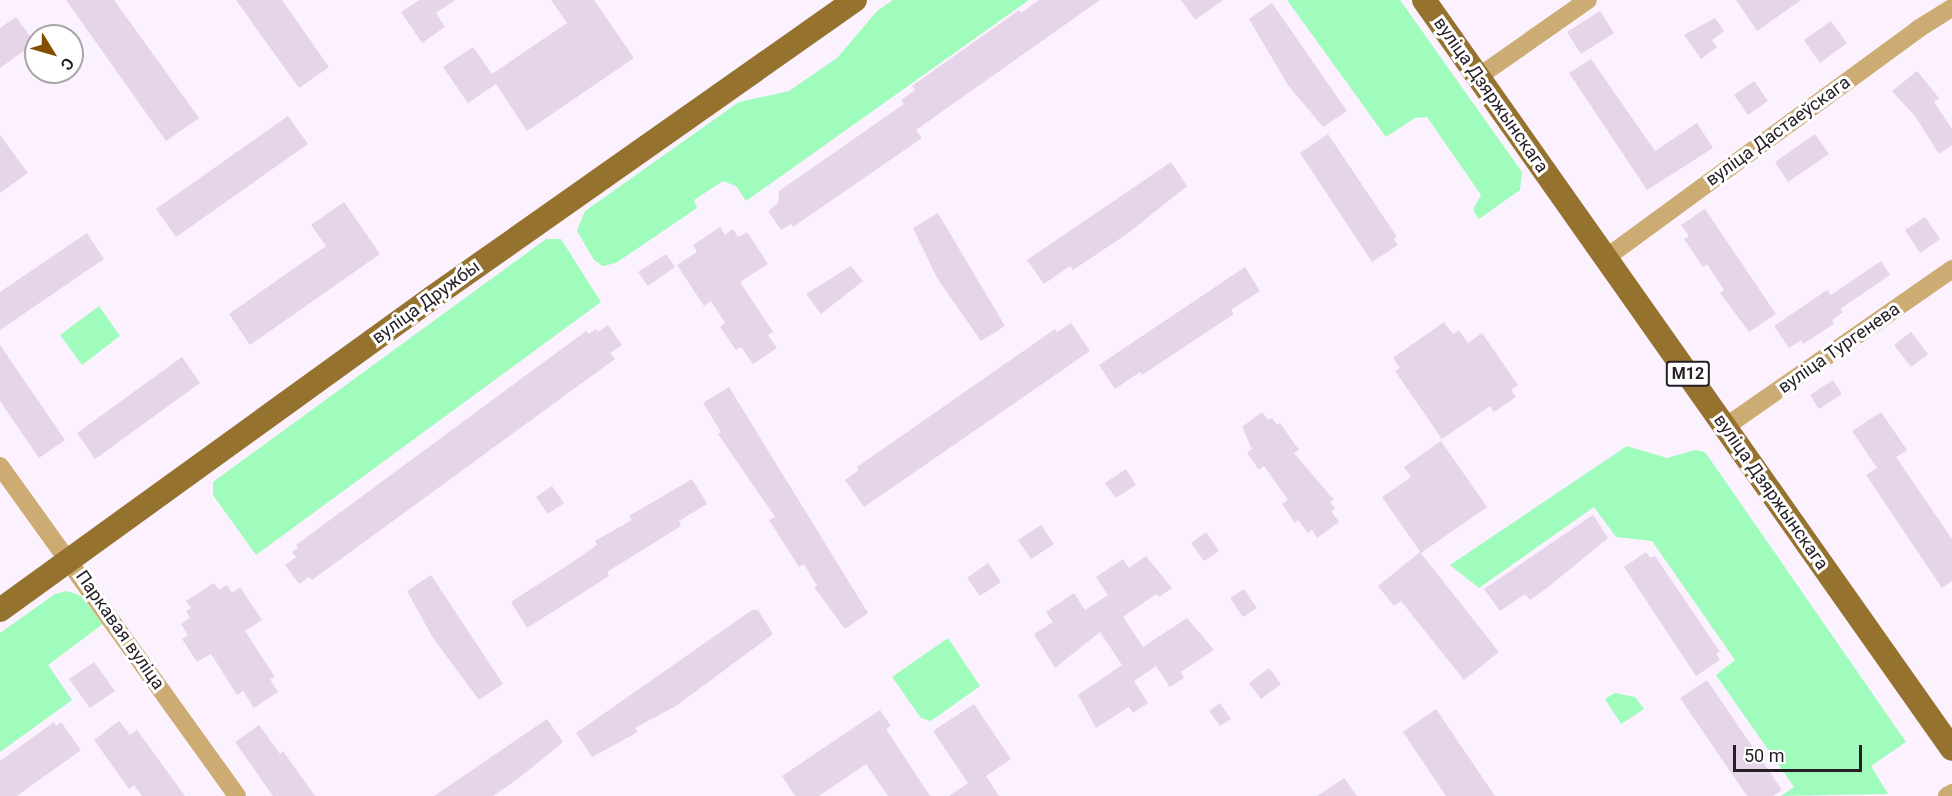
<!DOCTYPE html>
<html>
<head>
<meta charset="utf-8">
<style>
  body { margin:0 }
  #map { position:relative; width:1952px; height:796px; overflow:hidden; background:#fcf1fe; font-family:Roboto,sans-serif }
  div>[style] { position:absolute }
  .green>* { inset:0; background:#9ffcbc }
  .building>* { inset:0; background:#e6d4e9 }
  .minor>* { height:18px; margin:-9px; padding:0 9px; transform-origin:9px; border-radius:9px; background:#cdac73 }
  .major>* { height:24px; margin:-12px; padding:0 12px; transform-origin:12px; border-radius:12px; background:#96722f }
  span { translate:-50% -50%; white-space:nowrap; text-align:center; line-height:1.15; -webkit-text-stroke:6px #fff; paint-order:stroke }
  .shield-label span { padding:2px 4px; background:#fff; border:2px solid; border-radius:4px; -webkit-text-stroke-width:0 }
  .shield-label { font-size:16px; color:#251e25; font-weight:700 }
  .street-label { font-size:18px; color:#251e25 }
  .north { position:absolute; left:24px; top:24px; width:60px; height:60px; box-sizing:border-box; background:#fff; border:2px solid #a8a5a8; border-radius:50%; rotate:127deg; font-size:16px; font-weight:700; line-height:24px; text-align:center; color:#251e25 }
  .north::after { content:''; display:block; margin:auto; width:21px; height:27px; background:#864d01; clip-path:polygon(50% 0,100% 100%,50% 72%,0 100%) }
  .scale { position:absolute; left:1733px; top:745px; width:129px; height:27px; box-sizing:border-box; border:3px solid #251e25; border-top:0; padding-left:8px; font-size:18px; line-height:21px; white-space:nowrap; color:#251e25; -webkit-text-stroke:4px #fff; paint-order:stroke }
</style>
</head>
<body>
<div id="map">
  <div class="green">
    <i style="clip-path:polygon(893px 0,1029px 0,746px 201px,736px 186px,723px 181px,694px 200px,697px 208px,616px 263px,603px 266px,594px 260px,577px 231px,585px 211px,739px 102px,789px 91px,837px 58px,877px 11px)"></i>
    <i style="clip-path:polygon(1287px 0,1400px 0,1522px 172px,1520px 190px,1479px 219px,1473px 210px,1481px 195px,1427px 117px,1415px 118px,1386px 137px)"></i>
    <i style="clip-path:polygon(546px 239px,561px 239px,601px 302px,256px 555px,213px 495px,213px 482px)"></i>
    <i style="clip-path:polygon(99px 306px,120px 336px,82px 365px,60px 335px)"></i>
    <i style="clip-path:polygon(1627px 446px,1667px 458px,1695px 450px,1705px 452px,1906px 742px,1871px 766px,1888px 794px,1781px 796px,1794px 787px,1716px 675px,1735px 660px,1652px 541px,1616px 537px,1594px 507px,1479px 588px,1450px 565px)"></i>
    <i style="clip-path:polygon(67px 591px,81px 596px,103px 624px,48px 665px,72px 700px,0 752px,0 633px,55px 594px)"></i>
    <i style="clip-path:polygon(948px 638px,980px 686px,931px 721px,921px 718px,892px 677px)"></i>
    <i style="clip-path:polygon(1615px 693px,1635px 697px,1644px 709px,1621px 724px,1605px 699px)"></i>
  </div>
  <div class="building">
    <i style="clip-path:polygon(66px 0,114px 0,199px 118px,166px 141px)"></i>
    <i style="clip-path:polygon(236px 0,282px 0,329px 67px,299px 88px)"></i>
    <i style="clip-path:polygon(419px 0,455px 0,436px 13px,445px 27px,422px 43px,401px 12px)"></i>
    <i style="clip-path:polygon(551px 0,594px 0,634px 58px,527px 131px,496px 84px,468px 103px,443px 67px,473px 47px,492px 74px,567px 23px)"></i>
    <i style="clip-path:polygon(1039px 0,1100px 0,916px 130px,922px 138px,793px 227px,791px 224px,781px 230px,768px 211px,778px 203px,779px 191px,904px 104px,901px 100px,915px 90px,912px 86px,1019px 10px,1021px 13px)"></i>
    <i style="clip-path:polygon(1181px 0,1223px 0,1195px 20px)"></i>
    <i style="clip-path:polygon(1736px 0,1801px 0,1757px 31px)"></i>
    <i style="clip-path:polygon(1272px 3px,1347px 111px,1323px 127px,1288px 85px,1249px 19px)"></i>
    <i style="clip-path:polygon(1600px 11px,1614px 33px,1581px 54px,1567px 32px)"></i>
    <i style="clip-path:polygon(16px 17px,35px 43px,0 68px,0 28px)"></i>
    <i style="clip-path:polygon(1715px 18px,1724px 31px,1712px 40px,1717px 47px,1701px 59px,1684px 35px)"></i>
    <i style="clip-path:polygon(1831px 21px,1847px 43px,1820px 63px,1804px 40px)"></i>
    <i style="clip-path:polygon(1591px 59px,1655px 151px,1697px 123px,1713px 148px,1647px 190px,1569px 73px)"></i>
    <i style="clip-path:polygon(1917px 71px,1939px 98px,1934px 102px,1952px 129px,1952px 145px,1939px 154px,1915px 116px,1892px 91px)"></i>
    <i style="clip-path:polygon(1754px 81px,1768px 101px,1748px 115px,1734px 95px)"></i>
    <i style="clip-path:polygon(288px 116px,308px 144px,176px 237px,156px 209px)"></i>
    <i style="clip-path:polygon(1328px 134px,1397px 237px,1394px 239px,1398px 245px,1372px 262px,1300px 153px)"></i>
    <i style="clip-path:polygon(1815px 134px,1829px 154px,1788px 182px,1775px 162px)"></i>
    <i style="clip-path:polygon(0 135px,28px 173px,0 193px)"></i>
    <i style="clip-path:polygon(1171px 162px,1187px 186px,1127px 234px,1073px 270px,1070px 266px,1044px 284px,1027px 260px)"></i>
    <i style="clip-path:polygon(344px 202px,380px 254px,250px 345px,229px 314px,326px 246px,311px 225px)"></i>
    <i style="clip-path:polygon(1705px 209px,1776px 314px,1749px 332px,1720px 293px,1724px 290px,1707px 264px,1703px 267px,1684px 239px,1689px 236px,1681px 225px)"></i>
    <i style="clip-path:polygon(938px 213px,1005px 326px,981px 341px,937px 278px,913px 228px)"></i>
    <i style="clip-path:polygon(1925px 217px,1940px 239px,1920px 253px,1905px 230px)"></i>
    <i style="clip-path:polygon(720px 227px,725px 235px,733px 229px,738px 237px,747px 232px,768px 264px,740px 282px,773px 332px,768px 335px,777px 348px,753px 364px,741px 347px,736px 350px,720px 327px,725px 323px,711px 301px,704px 306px,677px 265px,697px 252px,693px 245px)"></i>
    <i style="clip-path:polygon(87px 233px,104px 259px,0 330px,0 292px)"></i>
    <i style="clip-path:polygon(666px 254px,675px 267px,648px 286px,638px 272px)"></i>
    <i style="clip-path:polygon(1881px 261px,1890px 275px,1840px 309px,1843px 312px,1832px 320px,1834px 324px,1803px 344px,1801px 340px,1789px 348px,1774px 326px,1827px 290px,1831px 295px)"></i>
    <i style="clip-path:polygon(851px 266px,863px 281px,821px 314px,806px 294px)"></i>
    <i style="clip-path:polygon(1245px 267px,1260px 291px,1231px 310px,1234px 314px,1142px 375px,1140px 372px,1115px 389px,1099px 365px)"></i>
    <i style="clip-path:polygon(1444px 322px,1453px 334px,1459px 330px,1468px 343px,1482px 333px,1518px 385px,1511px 390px,1516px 397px,1494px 412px,1490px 406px,1442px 439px,1395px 371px,1400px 368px,1393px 358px)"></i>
    <i style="clip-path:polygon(1071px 323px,1090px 351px,864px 507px,845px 480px,859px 470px,857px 467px,1055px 329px,1057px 332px)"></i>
    <i style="clip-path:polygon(608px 325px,622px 345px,610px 353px,615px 359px,312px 580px,309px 577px,299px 584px,285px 565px,296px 557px,292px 552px,298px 548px,296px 545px,586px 331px,589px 334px,596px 329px,598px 332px)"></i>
    <i style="clip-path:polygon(1911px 332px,1928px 354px,1911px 367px,1894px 345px)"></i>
    <i style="clip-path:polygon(0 345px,65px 440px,39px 458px,0 401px)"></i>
    <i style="clip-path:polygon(182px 357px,200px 383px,95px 459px,77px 433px)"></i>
    <i style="clip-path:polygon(1833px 380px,1842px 394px,1819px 409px,1810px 395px)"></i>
    <i style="clip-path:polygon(729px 387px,868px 613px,845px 629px,814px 587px,817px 586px,804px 564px,799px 567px,769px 520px,775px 517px,718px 434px,721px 432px,703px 403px)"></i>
    <i style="clip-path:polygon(1262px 412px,1268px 420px,1272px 418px,1277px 425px,1280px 423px,1299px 450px,1294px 453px,1334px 500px,1330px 502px,1335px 509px,1331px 511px,1339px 522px,1317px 538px,1312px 530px,1308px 533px,1298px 520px,1295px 523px,1282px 504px,1288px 500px,1264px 466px,1259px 470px,1247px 453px,1252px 449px,1242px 427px)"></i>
    <i style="clip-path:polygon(1881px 412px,1907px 450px,1896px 457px,1952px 539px,1952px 581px,1942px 588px,1866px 475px,1877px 468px,1852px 431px)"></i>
    <i style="clip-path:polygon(1441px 441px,1487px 507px,1421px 553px,1382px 497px,1411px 477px,1404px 467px)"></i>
    <i style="clip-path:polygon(1126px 469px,1136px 485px,1116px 498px,1105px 483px)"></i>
    <i style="clip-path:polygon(692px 479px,707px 504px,679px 521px,681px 526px,607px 572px,609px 576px,527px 628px,511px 602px,574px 561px,597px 545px,595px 541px,632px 520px,629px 516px)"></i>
    <i style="clip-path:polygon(552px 486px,564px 503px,548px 514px,536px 497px)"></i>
    <i style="clip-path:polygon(1593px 515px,1608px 538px,1547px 588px,1530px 600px,1525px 594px,1500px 611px,1484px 589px)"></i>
    <i style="clip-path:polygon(1041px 525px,1054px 544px,1031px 559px,1018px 540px)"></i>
    <i style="clip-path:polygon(1206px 532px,1219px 551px,1204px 561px,1191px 543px)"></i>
    <i style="clip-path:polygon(1420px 552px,1499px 652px,1464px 680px,1401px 601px,1394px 606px,1378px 586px)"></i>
    <i style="clip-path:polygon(1646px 552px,1650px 558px,1655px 556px,1720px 652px,1716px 654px,1720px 660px,1696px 676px,1624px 567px)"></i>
    <i style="clip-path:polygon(1146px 556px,1172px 588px,1159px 597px,1156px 594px,1123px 617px,1143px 647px,1187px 618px,1214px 650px,1181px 672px,1184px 678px,1170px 687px,1156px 666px,1134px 681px,1148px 703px,1133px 713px,1129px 707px,1096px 728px,1078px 695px,1122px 665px,1100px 632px,1055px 668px,1034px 634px,1053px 622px,1046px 612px,1074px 593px,1085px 610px,1108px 595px,1096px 577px,1123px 559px,1129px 568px)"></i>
    <i style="clip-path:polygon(988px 563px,1001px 582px,980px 596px,967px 578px)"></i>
    <i style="clip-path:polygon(431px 575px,503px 684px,479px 700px,433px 638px,407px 591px)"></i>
    <i style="clip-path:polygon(214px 583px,219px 590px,227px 585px,232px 593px,240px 587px,262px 620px,245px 631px,275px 677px,270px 679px,278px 692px,254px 708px,243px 691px,237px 695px,211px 654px,197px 662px,182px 639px,188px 635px,181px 624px,190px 618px,186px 611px,191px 608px,186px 601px)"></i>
    <i style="clip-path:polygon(1244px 589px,1257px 608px,1243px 617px,1230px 598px)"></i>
    <i style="clip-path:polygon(752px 610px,758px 610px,773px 634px,676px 706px,635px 728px,638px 732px,592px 757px,576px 733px)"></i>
    <i style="clip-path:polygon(94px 662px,115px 691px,90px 708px,69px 679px)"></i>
    <i style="clip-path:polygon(1269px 668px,1281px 684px,1261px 699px,1249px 683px)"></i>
    <i style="clip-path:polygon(1707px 680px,1782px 790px,1773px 796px,1747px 796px,1680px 698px)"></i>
    <i style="clip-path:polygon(1220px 703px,1231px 719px,1220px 726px,1209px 711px)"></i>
    <i style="clip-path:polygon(974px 704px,1011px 759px,986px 776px,999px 796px,949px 796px,968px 783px,933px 731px)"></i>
    <i style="clip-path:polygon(1436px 709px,1495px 796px,1446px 796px,1403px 732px)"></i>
    <i style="clip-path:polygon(880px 710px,891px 726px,886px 729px,930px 796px,888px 796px,866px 764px,819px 796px,795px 796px,782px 776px)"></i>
    <i style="clip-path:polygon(547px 719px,563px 742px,519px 778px,493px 796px,434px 796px)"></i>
    <i style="clip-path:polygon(119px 721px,130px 735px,137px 730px,185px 796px,142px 796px,134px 785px,129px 789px,94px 740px)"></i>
    <i style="clip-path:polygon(54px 722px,56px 726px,61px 722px,81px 750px,17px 796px,0 796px,0 761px)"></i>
    <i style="clip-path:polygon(259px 725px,280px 754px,283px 751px,315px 796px,273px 796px,235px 742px)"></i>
    <i style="clip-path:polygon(1344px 778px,1357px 796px,1317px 796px)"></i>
  </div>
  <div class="minor">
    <i style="left:1478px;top:77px;width:134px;rotate:-35deg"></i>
    <i style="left:1607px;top:257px;width:386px;rotate:-36.2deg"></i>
    <i style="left:1918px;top:29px;width:40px;rotate:-32deg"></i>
    <i style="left:1725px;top:427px;width:277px;rotate:-34.8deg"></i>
    <i style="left:0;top:466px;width:406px;rotate:54.3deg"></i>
    <i style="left:1947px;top:796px;width:6px;rotate:-31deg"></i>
  </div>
  <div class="major">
    <i style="left:1424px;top:0;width:916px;rotate:54.82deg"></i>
    <i style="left:0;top:610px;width:534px;rotate:-35.86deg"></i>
    <i style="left:433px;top:297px;width:516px;rotate:-35.14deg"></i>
  </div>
  <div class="shield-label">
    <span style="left:1688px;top:374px">М12</span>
  </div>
  <div class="street-label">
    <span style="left:1491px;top:95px;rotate:55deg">вуліца Дзяржынскага</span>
    <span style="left:1778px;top:131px;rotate:-36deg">вуліца Дастаеўскага</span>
    <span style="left:426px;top:302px;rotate:-36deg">вуліца Дружбы</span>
    <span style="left:1839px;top:348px;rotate:-35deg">вуліца Тургенева</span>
    <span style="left:1771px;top:492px;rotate:55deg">вуліца Дзяржынскага</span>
    <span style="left:120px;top:630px;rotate:55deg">Паркавая вуліца</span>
  </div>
  <div class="north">С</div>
  <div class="scale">50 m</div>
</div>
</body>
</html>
